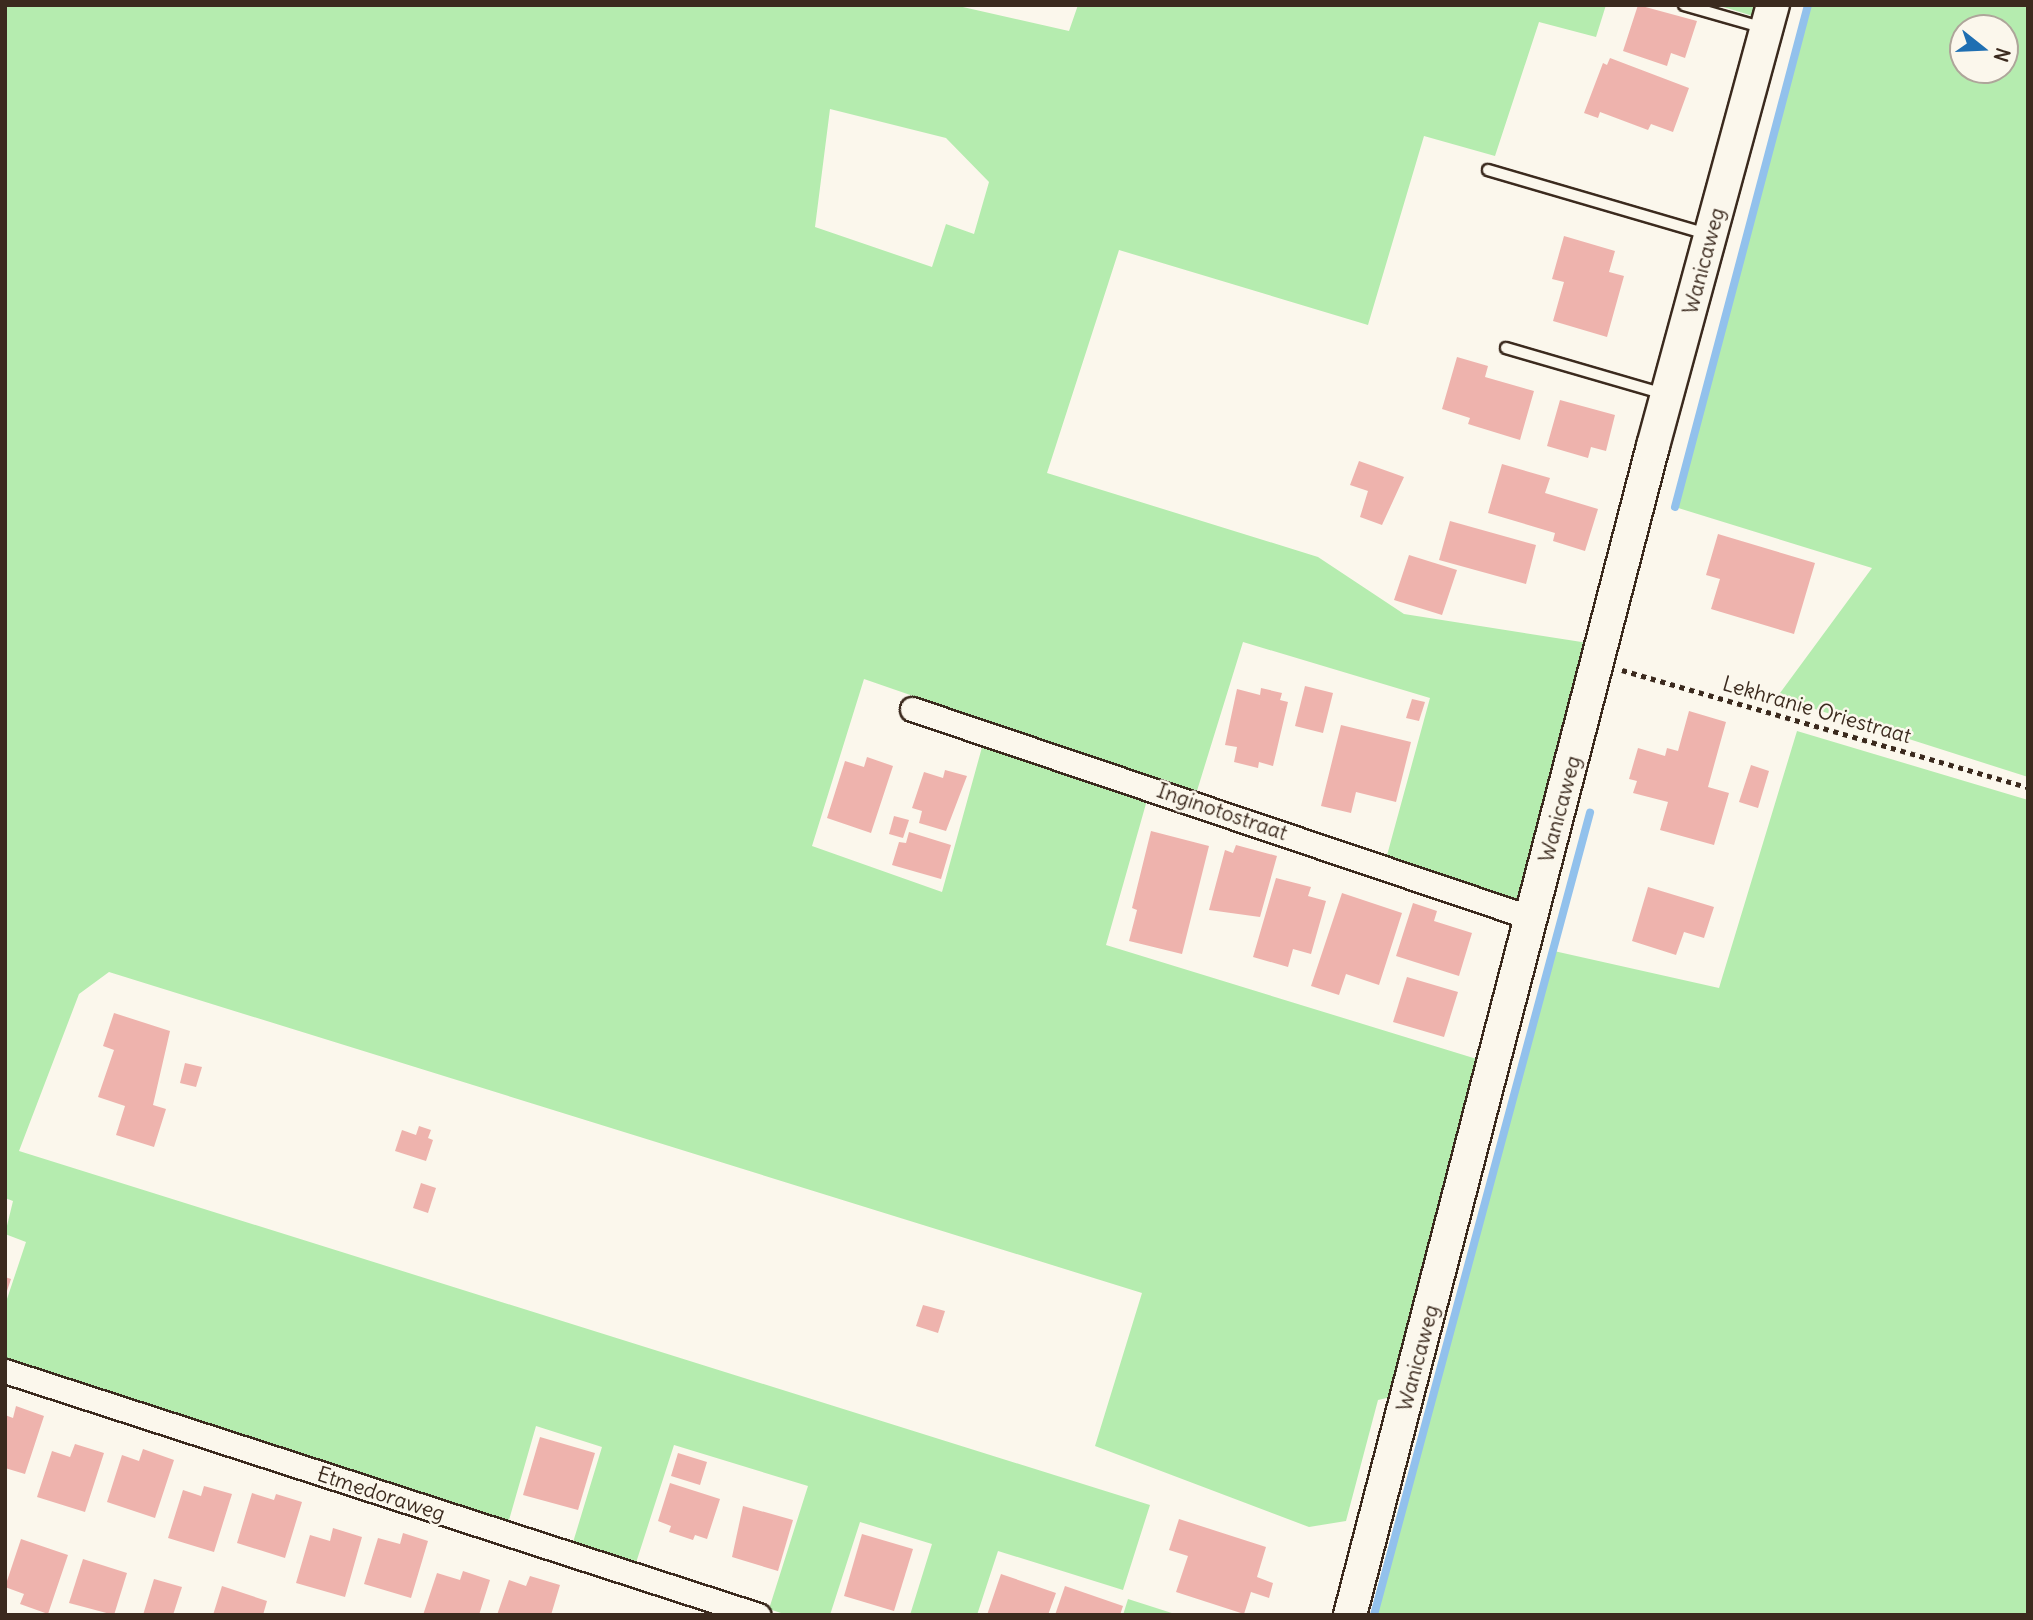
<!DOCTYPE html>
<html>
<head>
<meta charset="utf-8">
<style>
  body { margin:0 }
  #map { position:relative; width:2033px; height:1620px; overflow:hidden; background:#fbf7ec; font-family:Delius,sans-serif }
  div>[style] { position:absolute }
  .green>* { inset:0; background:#b5ecaf }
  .stream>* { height:8px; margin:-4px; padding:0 4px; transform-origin:4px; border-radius:4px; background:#92c1ec }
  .building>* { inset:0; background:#eeb3ad }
  .path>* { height:4.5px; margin-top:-2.25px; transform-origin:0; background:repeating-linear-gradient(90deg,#3b2a1e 0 5px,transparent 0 10px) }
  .roads { filter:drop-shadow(2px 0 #3b2a1e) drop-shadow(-2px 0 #3b2a1e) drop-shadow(0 2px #3b2a1e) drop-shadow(0 -2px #3b2a1e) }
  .lane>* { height:10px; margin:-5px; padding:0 5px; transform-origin:5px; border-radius:5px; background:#fbf7ec }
  .street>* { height:23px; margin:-11.5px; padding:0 11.5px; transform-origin:11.5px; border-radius:11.5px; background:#fbf7ec }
  .secondary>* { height:32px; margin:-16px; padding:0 16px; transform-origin:16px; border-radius:16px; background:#fbf7ec }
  span { translate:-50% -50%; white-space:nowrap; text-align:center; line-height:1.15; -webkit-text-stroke:5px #fbf7ec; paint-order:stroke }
  .street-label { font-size:21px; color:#3b2a1e }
  .frame { position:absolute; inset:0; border:7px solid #3b2a1e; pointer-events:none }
  .north { position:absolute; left:1949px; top:14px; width:70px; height:70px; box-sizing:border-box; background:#fbf7ec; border:2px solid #aea59a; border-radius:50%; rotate:108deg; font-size:19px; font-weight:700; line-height:28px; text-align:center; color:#3b2a1e }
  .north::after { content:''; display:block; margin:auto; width:24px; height:32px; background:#1f6fb2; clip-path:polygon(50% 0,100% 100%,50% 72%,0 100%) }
</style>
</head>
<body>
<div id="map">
  <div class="green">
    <i style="clip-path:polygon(evenodd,5px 5px,954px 5px,1069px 31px,1078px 5px,1606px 5px,1596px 37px,1539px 22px,1495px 156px,1424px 136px,1368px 325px,1119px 250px,1047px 473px,1318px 557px,1404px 614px,1588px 643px,1522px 900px,1512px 904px,1386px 859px,1430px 698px,1243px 642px,1196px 794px,864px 679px,812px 846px,942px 892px,984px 740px,1149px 793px,1106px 945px,1480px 1060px,1391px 1397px,1378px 1400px,1346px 1521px,1309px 1527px,1095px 1446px,1142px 1293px,109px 972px,79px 994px,19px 1151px,1150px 1505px,1123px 1590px,998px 1551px,977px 1615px,910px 1615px,932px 1544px,860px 1522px,830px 1615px,787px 1615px,769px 1609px,808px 1486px,674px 1445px,634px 1569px,571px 1549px,602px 1447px,536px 1426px,507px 1527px,5px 1363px,5px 1305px,26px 1242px,5px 1234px,13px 1201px,5px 1198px,5px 5px,830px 109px,946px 138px,989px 182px,974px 234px,946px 224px,932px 267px,815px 227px,830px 109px)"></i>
    <i style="clip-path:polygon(1717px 5px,1756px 5px,1753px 16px)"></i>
    <i style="clip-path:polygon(evenodd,1808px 5px,2028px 5px,2028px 777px,1777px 697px,1872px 568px,1675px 507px,1808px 5px,1963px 28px,2005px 28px,2005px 70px,1963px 70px,1963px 28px)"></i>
    <i style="clip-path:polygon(1797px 731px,2028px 800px,2028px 1615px,1374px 1615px,1554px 951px,1719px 988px)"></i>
    <i style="clip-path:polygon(1128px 1599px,1178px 1615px,1123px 1615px)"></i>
  </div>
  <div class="stream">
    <i style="left:1675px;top:507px;width:519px;rotate:-75.16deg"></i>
    <i style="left:1374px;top:1615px;width:831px;rotate:-74.93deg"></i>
  </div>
  <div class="building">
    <i style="clip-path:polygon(1638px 5px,1697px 21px,1685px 58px,1671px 53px,1667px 66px,1623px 51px)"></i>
    <i style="clip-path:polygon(1610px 58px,1689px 88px,1673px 132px,1651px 124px,1648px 130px,1600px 112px,1598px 118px,1584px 113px,1603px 63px,1607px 65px)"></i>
    <i style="clip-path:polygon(1564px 236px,1615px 251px,1609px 272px,1624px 276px,1607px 337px,1553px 321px,1564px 282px,1552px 279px)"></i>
    <i style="clip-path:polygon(1457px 357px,1488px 366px,1485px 377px,1534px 391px,1520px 440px,1468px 424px,1470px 418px,1442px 409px)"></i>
    <i style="clip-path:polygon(1560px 400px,1615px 415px,1606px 451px,1591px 447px,1588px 458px,1547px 446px)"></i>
    <i style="clip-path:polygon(1359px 461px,1404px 477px,1382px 525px,1360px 517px,1368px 491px,1350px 485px)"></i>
    <i style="clip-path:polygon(1502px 464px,1550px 478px,1545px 493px,1598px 509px,1585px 551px,1553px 541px,1555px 533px,1488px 513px)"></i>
    <i style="clip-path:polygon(1450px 521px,1536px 545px,1526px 584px,1439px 560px)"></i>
    <i style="clip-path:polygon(1718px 534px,1815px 563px,1794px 634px,1711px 609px,1720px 579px,1706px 575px)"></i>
    <i style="clip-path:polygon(1409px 555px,1457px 570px,1442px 615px,1394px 600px)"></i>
    <i style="clip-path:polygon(1305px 686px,1333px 693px,1323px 733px,1295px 726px)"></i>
    <i style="clip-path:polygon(1261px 688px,1282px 693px,1280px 700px,1288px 702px,1273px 766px,1259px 762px,1258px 768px,1234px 762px,1237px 747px,1225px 745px,1237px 689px,1260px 695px)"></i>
    <i style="clip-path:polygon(1412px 699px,1425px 702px,1419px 721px,1406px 718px)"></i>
    <i style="clip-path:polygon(1689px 711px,1726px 722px,1708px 787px,1729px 793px,1714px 845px,1660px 830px,1668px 802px,1633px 793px,1637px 781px,1629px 779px,1638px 748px,1665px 756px,1667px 748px,1678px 751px)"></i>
    <i style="clip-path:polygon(1341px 725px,1411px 742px,1396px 802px,1356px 792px,1351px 813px,1321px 806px)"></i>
    <i style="clip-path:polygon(867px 757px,893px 766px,871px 833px,827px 818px,845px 761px,864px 767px)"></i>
    <i style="clip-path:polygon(1751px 765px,1769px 771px,1758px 808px,1739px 802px)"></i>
    <i style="clip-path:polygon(945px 770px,967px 776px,946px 831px,919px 823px,922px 811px,912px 808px,924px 772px,943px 778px)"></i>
    <i style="clip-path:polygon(894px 816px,909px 820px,903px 838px,889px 834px)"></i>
    <i style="clip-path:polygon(1151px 831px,1209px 846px,1182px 954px,1129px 941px,1137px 910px,1132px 908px)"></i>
    <i style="clip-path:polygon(909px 832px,951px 845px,941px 879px,892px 865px,899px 842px,906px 843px)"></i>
    <i style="clip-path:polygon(1236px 845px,1277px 856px,1260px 917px,1209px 910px,1225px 850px,1233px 853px)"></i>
    <i style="clip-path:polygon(1276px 878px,1311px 887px,1308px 896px,1326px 901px,1311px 954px,1293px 949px,1288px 967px,1253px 957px)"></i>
    <i style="clip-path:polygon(1648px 887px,1714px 907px,1704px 938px,1684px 932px,1676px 955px,1632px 941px)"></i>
    <i style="clip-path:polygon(1342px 893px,1402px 913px,1379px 985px,1346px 974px,1339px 995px,1311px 986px)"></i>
    <i style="clip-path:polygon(1413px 903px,1437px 911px,1434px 921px,1472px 933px,1459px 976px,1396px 956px)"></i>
    <i style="clip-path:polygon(1407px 977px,1458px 992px,1444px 1037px,1393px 1022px)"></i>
    <i style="clip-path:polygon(114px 1013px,170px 1031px,153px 1105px,166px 1109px,154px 1147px,116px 1135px,125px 1106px,98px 1097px,114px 1050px,103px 1046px)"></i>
    <i style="clip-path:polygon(185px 1063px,202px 1067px,196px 1087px,180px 1083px)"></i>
    <i style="clip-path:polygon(419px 1126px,431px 1130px,428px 1138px,433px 1140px,426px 1161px,395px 1151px,402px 1130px,416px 1135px)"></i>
    <i style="clip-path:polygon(421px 1183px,436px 1188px,428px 1213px,413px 1208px)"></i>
    <i style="clip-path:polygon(5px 1277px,11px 1279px,6px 1294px,5px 1294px)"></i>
    <i style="clip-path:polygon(923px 1305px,945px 1311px,938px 1333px,916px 1326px)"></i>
    <i style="clip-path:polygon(16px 1406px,44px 1416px,25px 1474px,5px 1468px,5px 1415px,13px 1418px)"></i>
    <i style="clip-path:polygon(540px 1437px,595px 1453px,578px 1510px,523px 1495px)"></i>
    <i style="clip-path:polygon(75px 1444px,104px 1453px,85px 1512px,37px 1497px,52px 1451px,70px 1457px)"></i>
    <i style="clip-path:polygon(143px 1449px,174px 1460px,155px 1518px,107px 1502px,122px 1455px,139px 1461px)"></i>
    <i style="clip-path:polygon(678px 1453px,707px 1462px,700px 1485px,671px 1476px)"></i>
    <i style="clip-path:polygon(670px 1483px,720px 1499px,707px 1539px,695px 1535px,693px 1540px,669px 1532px,671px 1526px,658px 1521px)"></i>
    <i style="clip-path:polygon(204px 1486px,232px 1494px,214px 1552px,168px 1538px,183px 1490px,201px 1496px)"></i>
    <i style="clip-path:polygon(252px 1493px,274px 1500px,276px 1494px,302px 1502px,285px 1558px,237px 1543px)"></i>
    <i style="clip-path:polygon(743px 1506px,793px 1520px,778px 1571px,732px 1557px)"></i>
    <i style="clip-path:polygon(1179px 1519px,1266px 1547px,1257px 1577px,1273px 1583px,1269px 1598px,1251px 1592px,1244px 1614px,1176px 1592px,1188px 1556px,1169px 1550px)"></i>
    <i style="clip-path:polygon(333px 1528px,362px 1537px,345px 1597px,296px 1583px,310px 1535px,330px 1541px)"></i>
    <i style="clip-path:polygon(403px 1533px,428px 1541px,411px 1598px,364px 1584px,378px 1538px,400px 1544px)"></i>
    <i style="clip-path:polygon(862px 1534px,913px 1549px,894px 1611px,844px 1596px)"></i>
    <i style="clip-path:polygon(21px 1539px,68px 1555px,48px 1614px,20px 1604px,24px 1594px,5px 1587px)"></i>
    <i style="clip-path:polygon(83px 1559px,127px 1573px,114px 1615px,69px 1603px)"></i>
    <i style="clip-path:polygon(463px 1571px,490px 1580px,479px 1615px,423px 1615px,437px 1573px,460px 1580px)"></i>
    <i style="clip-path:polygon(1001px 1574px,1056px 1593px,1048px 1615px,987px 1615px)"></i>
    <i style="clip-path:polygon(530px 1576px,560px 1585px,551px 1615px,497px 1615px,509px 1580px,526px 1586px)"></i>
    <i style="clip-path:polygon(154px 1579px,182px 1587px,173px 1615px,143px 1615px)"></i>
    <i style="clip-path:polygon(222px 1586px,267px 1601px,263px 1615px,213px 1615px)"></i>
    <i style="clip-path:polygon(1065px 1586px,1123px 1606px,1120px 1615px,1055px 1615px)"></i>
  </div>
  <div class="path">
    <i style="left:1622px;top:670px;width:423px;rotate:16.1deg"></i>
  </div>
  <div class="roads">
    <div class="lane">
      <i style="left:1684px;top:5px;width:83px;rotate:16deg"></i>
      <i style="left:1488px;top:170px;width:228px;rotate:16.3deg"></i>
      <i style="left:1506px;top:348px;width:165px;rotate:16.2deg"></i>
    </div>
    <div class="street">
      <i style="left:912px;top:709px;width:654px;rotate:18.63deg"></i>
      <i style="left:5px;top:1371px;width:792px;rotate:17.95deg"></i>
    </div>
    <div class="secondary">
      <i style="left:1350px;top:1615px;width:1208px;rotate:-75.47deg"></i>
      <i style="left:1653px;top:446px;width:457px;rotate:-74.8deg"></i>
    </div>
  </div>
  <div class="street-label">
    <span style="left:1704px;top:261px;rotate:-75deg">Wanicaweg</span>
    <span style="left:1817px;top:710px;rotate:16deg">Lekhranie Oriestraat</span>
    <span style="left:1560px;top:809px;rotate:-75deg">Wanicaweg</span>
    <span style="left:1222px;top:812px;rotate:19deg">Inginotostraat</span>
    <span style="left:1418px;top:1358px;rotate:-75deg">Wanicaweg</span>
    <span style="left:381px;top:1494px;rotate:18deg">Etmedoraweg</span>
  </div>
  <div class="frame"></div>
  <div class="north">N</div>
</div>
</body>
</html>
